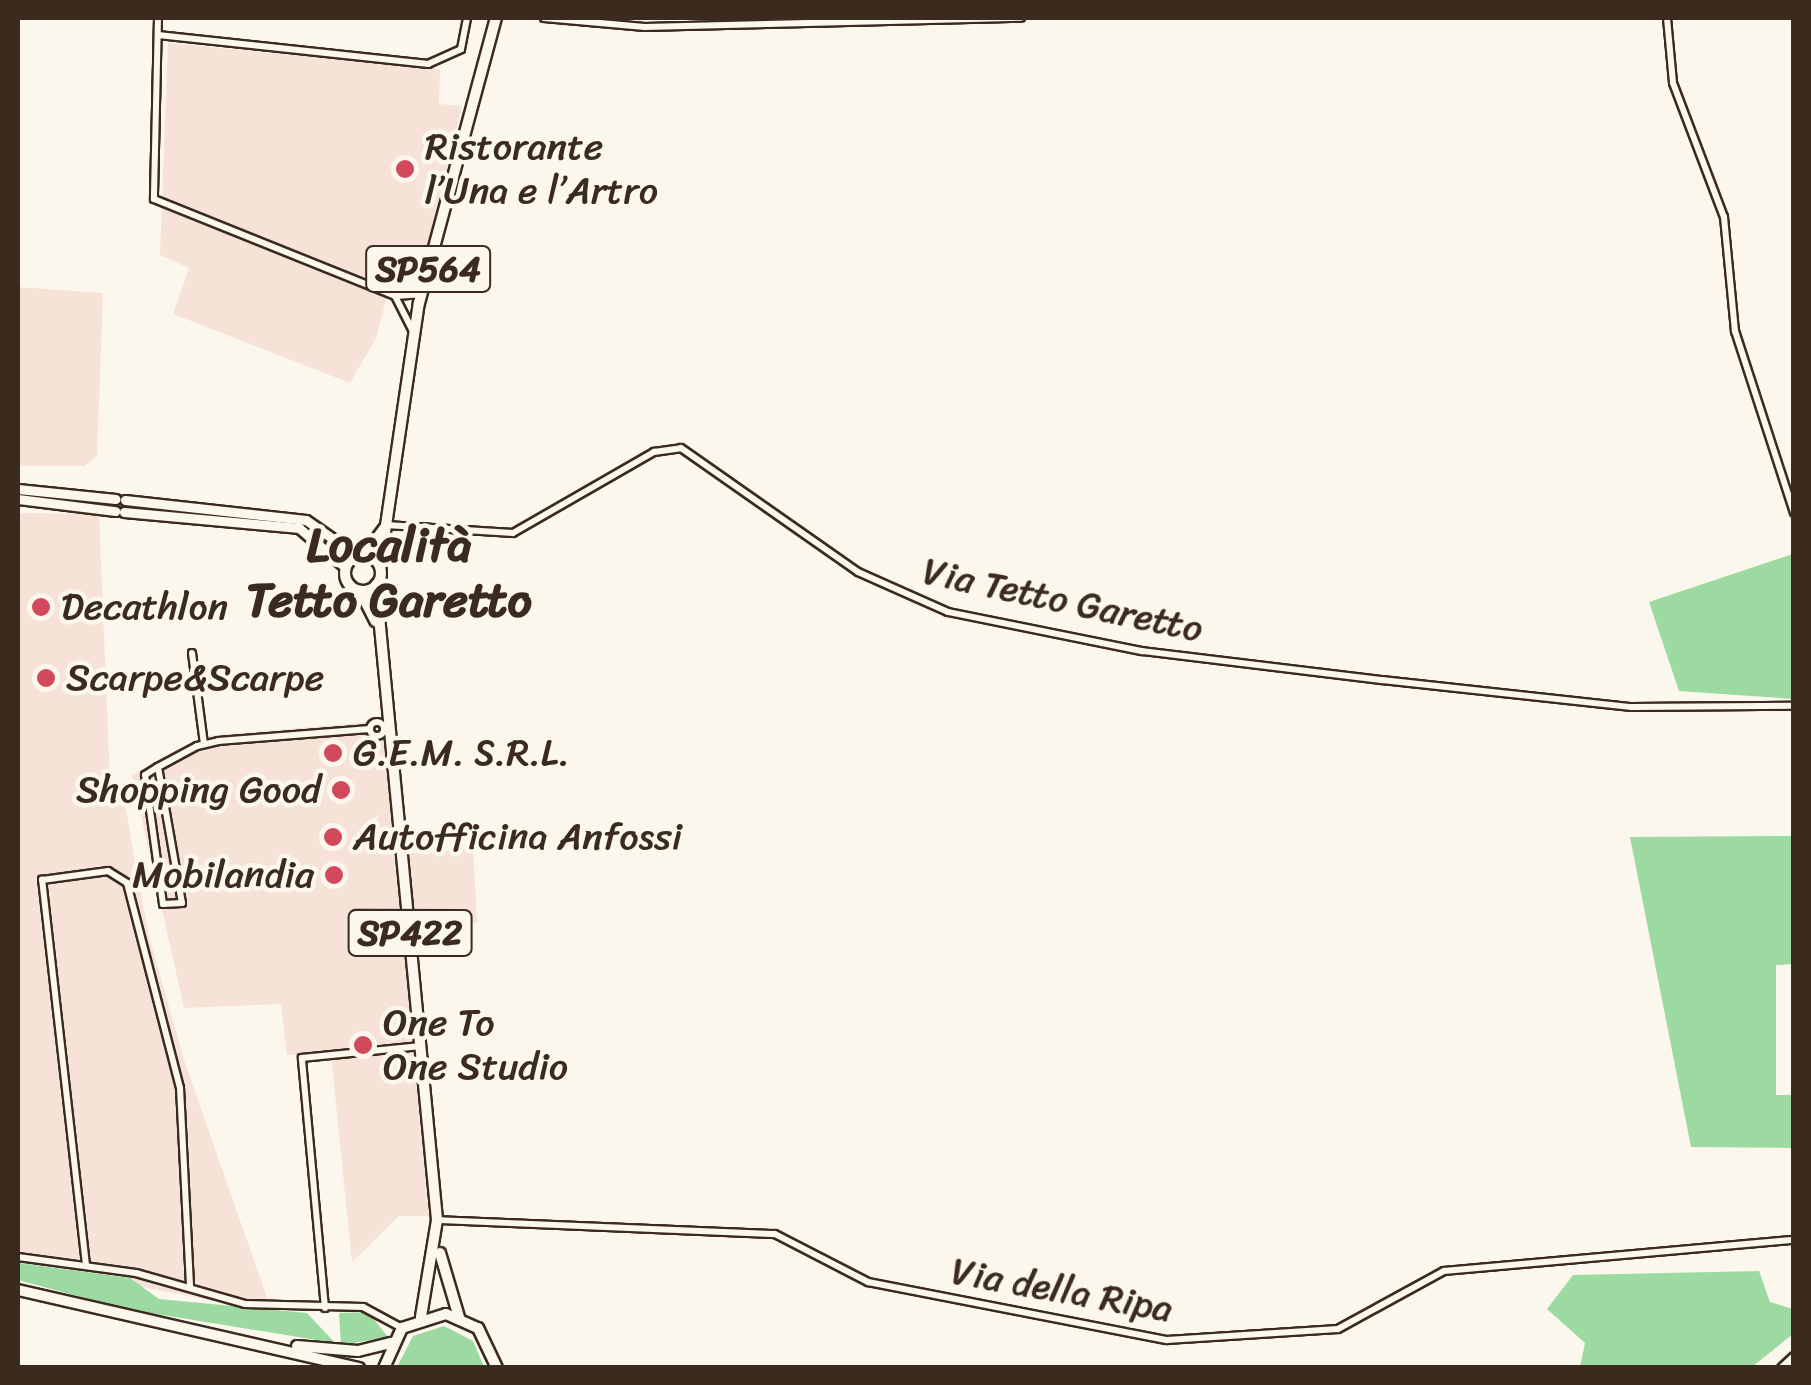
<!DOCTYPE html>
<html>
<head>
<meta charset="utf-8">
<style>
  body { margin:0 }
  #map { position:relative; width:1811px; height:1385px; overflow:hidden; background:#fbf7ec; font-family:Sriracha,sans-serif }
  div>[style] { position:absolute }
  .built>* { inset:0; background:#f6e2d7 }
  .green>* { inset:0; background:#9ddaa2 }
  .roads { filter:drop-shadow(2px 0 #3b2a1e) drop-shadow(-2px 0 #3b2a1e) drop-shadow(0 2px #3b2a1e) drop-shadow(0 -2px #3b2a1e) }
  .minor>* { height:6px; margin:-3px; padding:0 3px; transform-origin:3px; border-radius:3px; background:#fbf7ec }
  .minor>.ring { margin:-3px; padding:0; box-sizing:content-box; background:none; border:6px solid #fbf7ec; border-radius:50% }
  .tertiary>* { height:9px; margin:-4.5px; padding:0 4.5px; transform-origin:4.5px; border-radius:4.5px; background:#fbf7ec }
  .secondary>* { height:9px; margin:-4.5px; padding:0 4.5px; transform-origin:4.5px; border-radius:4.5px; background:#fbf7ec }
  .primary>* { height:10px; margin:-5px; padding:0 5px; transform-origin:5px; border-radius:5px; background:#fbf7ec }
  .primary>.ring { margin:-5px; padding:0; box-sizing:content-box; background:none; border:10px solid #fbf7ec; border-radius:50% }
  .dots>* { width:28px; height:28px; translate:-50% -50%; box-sizing:border-box; border:5px solid #fbf7ec; border-radius:50% }
  span { translate:-50% -50%; white-space:nowrap; text-align:center; line-height:1.15; -webkit-text-stroke:9px #fbf7ec; paint-order:stroke }
  .shield-label span { padding:2px 8px; background:#fbf7ec; border:2px solid; border-radius:8px; -webkit-text-stroke-width:0 }
  .shield-label { font-size:35px; color:#3b2a1e; font-weight:700 }
  .poi-label { font-size:38px; color:#3b2a1e }
  .left { translate:0 -50%; text-align:left }
  .right { translate:-100% -50%; text-align:right }
  .street-label { font-size:38px; color:#3b2a1e }
  .district-label { font-size:48px; color:#3b2a1e; font-weight:700 }
  .frame { position:absolute; inset:0; border:20px solid #3b2a1e; pointer-events:none }
</style>
</head>
<body>
<div id="map">
  <div class="built">
    <i style="clip-path:polygon(168px 43px,440px 69px,439px 104px,462px 106px,426px 252px,400px 247px,376px 338px,350px 383px,173px 314px,189px 268px,160px 255px)"></i>
    <i style="clip-path:polygon(18px 287px,103px 293px,97px 455px,85px 466px,18px 466px)"></i>
    <i style="clip-path:polygon(18px 513px,99px 514px,110px 782px,121px 782px,148px 933px,184px 1060px,272px 1312px,18px 1263px)"></i>
    <i style="clip-path:polygon(383px 721px,429px 1216px,399px 1216px,352px 1262px,331px 1055px,287px 1055px,281px 1004px,184px 1008px,132px 775px,208px 736px)"></i>
    <i style="clip-path:polygon(473px 849px,477px 923px,415px 926px,409px 853px)"></i>
  </div>
  <div class="green">
    <i style="clip-path:polygon(1793px 554px,1793px 699px,1679px 691px,1649px 602px)"></i>
    <i style="clip-path:polygon(1793px 836px,1793px 964px,1776px 965px,1776px 1095px,1793px 1095px,1793px 1148px,1691px 1147px,1630px 837px)"></i>
    <i style="clip-path:polygon(18px 1263px,130px 1278px,159px 1299px,307px 1313px,335px 1343px,126px 1309px,18px 1280px)"></i>
    <i style="clip-path:polygon(1759px 1271px,1770px 1302px,1793px 1309px,1793px 1334px,1752px 1367px,1580px 1367px,1585px 1343px,1547px 1309px,1573px 1275px)"></i>
    <i style="clip-path:polygon(368px 1312px,388px 1337px,341px 1345px,339px 1313px)"></i>
    <i style="clip-path:polygon(444px 1326px,473px 1341px,484px 1367px,397px 1367px,413px 1336px)"></i>
  </div>
  <div class="roads">
    <div class="minor">
      <i style="left:158px;top:18px;width:181px;rotate:91.3deg"></i>
      <i style="left:154px;top:199px;width:260px;rotate:21.9deg"></i>
      <i style="left:395px;top:296px;width:26px;rotate:-4deg"></i>
      <i style="left:544px;top:18px;width:101px;rotate:5.1deg"></i>
      <i style="left:645px;top:27px;width:376px;rotate:-1.4deg"></i>
      <i style="left:1667px;top:18px;width:65px;rotate:84.7deg"></i>
      <i style="left:1673px;top:83px;width:143px;rotate:69.2deg"></i>
      <i style="left:1724px;top:217px;width:115px;rotate:84.5deg"></i>
      <i style="left:1735px;top:331px;width:191px;rotate:72deg"></i>
      <i style="left:158px;top:35px;width:272px;rotate:6.1deg"></i>
      <i style="left:428px;top:64px;width:36px;rotate:-24deg"></i>
      <i style="left:461px;top:49px;width:32px;rotate:-79deg"></i>
      <i style="left:395px;top:296px;width:38px;rotate:63deg"></i>
      <i style="left:386px;top:525px;width:127px;rotate:3.6deg"></i>
      <i style="left:513px;top:533px;width:163px;rotate:-29.9deg"></i>
      <i style="left:654px;top:452px;width:27px;rotate:-8deg"></i>
      <i style="left:681px;top:448px;width:216px;rotate:35deg"></i>
      <i style="left:858px;top:572px;width:98px;rotate:24deg"></i>
      <i style="left:948px;top:612px;width:198px;rotate:11.4deg"></i>
      <i style="left:1142px;top:651px;width:242px;rotate:6.9deg"></i>
      <i style="left:1382px;top:680px;width:251px;rotate:6.2deg"></i>
      <i style="left:1632px;top:707px;width:162px;rotate:-0.4deg"></i>
      <i style="left:192px;top:653px;width:92px;rotate:82.5deg"></i>
      <i class="ring" style="left:370px;top:722px;width:8px;height:8px"></i>
      <i style="left:158px;top:767px;width:138px;rotate:80deg"></i>
      <i style="left:182px;top:903px;width:19px;rotate:177deg"></i>
      <i style="left:163px;top:904px;width:130px;rotate:-97.9deg"></i>
      <i style="left:145px;top:775px;width:15px;rotate:-32deg"></i>
      <i style="left:158px;top:767px;width:44px;rotate:-28.3deg"></i>
      <i style="left:197px;top:746px;width:22px;rotate:-13deg"></i>
      <i style="left:218px;top:741px;width:152px;rotate:-4.5deg"></i>
      <i style="left:437px;top:1220px;width:338px;rotate:2.4deg"></i>
      <i style="left:775px;top:1234px;width:105px;rotate:27.3deg"></i>
      <i style="left:868px;top:1282px;width:305px;rotate:11deg"></i>
      <i style="left:1167px;top:1340px;width:171px;rotate:-3.7deg"></i>
      <i style="left:1338px;top:1329px;width:121px;rotate:-28.7deg"></i>
      <i style="left:1444px;top:1271px;width:351px;rotate:-5.1deg"></i>
      <i style="left:18px;top:1257px;width:119px;rotate:7.7deg"></i>
      <i style="left:136px;top:1273px;width:113px;rotate:15.9deg"></i>
      <i style="left:245px;top:1304px;width:118px;rotate:1.5deg"></i>
      <i style="left:363px;top:1307px;width:44px;rotate:28.3deg"></i>
      <i style="left:86px;top:1265px;width:388px;rotate:-96.5deg"></i>
      <i style="left:42px;top:880px;width:67px;rotate:-7.8deg"></i>
      <i style="left:108px;top:871px;width:22px;rotate:32deg"></i>
      <i style="left:127px;top:883px;width:212px;rotate:75.5deg"></i>
      <i style="left:180px;top:1088px;width:199px;rotate:87.1deg"></i>
      <i style="left:325px;top:1308px;width:251px;rotate:-95.3deg"></i>
      <i style="left:302px;top:1058px;width:119px;rotate:-5.8deg"></i>
    </div>
    <div class="tertiary">
      <i style="left:18px;top:489px;width:98px;rotate:5.9deg"></i>
      <i style="left:18px;top:499px;width:98px;rotate:7.1deg"></i>
      <i style="left:125px;top:500px;width:182px;rotate:6.3deg"></i>
      <i style="left:306px;top:520px;width:61px;rotate:35deg"></i>
      <i style="left:124px;top:512px;width:176px;rotate:5.2deg"></i>
      <i style="left:299px;top:528px;width:60px;rotate:40.3deg"></i>
    </div>
    <div class="secondary">
      <i style="left:1782px;top:1368px;width:16px;rotate:-43deg"></i>
    </div>
    <div class="primary">
      <i style="left:365px;top:554px;width:35px;rotate:-53deg"></i>
      <i class="ring" style="left:345px;top:555px;width:26px;height:26px"></i>
      <i style="left:380px;top:566px;width:266px;rotate:-81.6deg"></i>
      <i style="left:419px;top:303px;width:295px;rotate:-74.9deg"></i>
      <i style="left:376px;top:585px;width:638px;rotate:84.51deg"></i>
      <i style="left:437px;top:1220px;width:98px;rotate:99.4deg"></i>
      <i style="left:360px;top:591px;width:34px;rotate:63deg"></i>
      <i style="left:440px;top:1253px;width:67px;rotate:73.5deg"></i>
      <i style="left:18px;top:1290px;width:350px;rotate:12.9deg"></i>
      <i style="left:297px;top:1346px;width:61px;rotate:4.7deg"></i>
      <i style="left:358px;top:1351px;width:34px;rotate:-14deg"></i>
      <i style="left:384px;top:1368px;width:44px;rotate:-65.8deg"></i>
      <i style="left:402px;top:1328px;width:46px;rotate:-17.7deg"></i>
      <i style="left:446px;top:1314px;width:35px;rotate:24deg"></i>
      <i style="left:478px;top:1328px;width:44px;rotate:64.6deg"></i>
    </div>
  </div>
  <div class="dots">
    <i style="left:405px;top:169px;background:#d1495b"></i>
    <i style="left:41px;top:607px;background:#d1495b"></i>
    <i style="left:46px;top:678px;background:#d1495b"></i>
    <i style="left:333px;top:753px;background:#d1495b"></i>
    <i style="left:341px;top:790px;background:#d1495b"></i>
    <i style="left:333px;top:837px;background:#d1495b"></i>
    <i style="left:334px;top:875px;background:#d1495b"></i>
    <i style="left:363px;top:1045px;background:#d1495b"></i>
  </div>
  <div class="shield-label">
    <span style="left:428px;top:269px">SP564</span>
    <span style="left:410px;top:933px">SP422</span>
  </div>
  <div class="poi-label">
    <span class="left" style="left:425px;top:169px">Ristorante<br>l’Una e l’Artro</span>
    <span class="left" style="left:61px;top:607px">Decathlon</span>
    <span class="left" style="left:66px;top:678px">Scarpe&amp;Scarpe</span>
    <span class="left" style="left:353px;top:753px">G.E.M. S.R.L.</span>
    <span class="right" style="left:321px;top:790px">Shopping Good</span>
    <span class="left" style="left:353px;top:837px">Autofficina Anfossi</span>
    <span class="right" style="left:314px;top:875px">Mobilandia</span>
    <span class="left" style="left:383px;top:1045px">One To<br>One Studio</span>
  </div>
  <div class="street-label">
    <span style="left:1063px;top:600px;rotate:12deg">Via Tetto Garetto</span>
    <span style="left:1062px;top:1290px;rotate:10deg">Via della Ripa</span>
  </div>
  <div class="district-label">
    <span style="left:389px;top:572px">Località<br>Tetto Garetto</span>
  </div>
  <div class="frame"></div>
</div>
</body>
</html>
